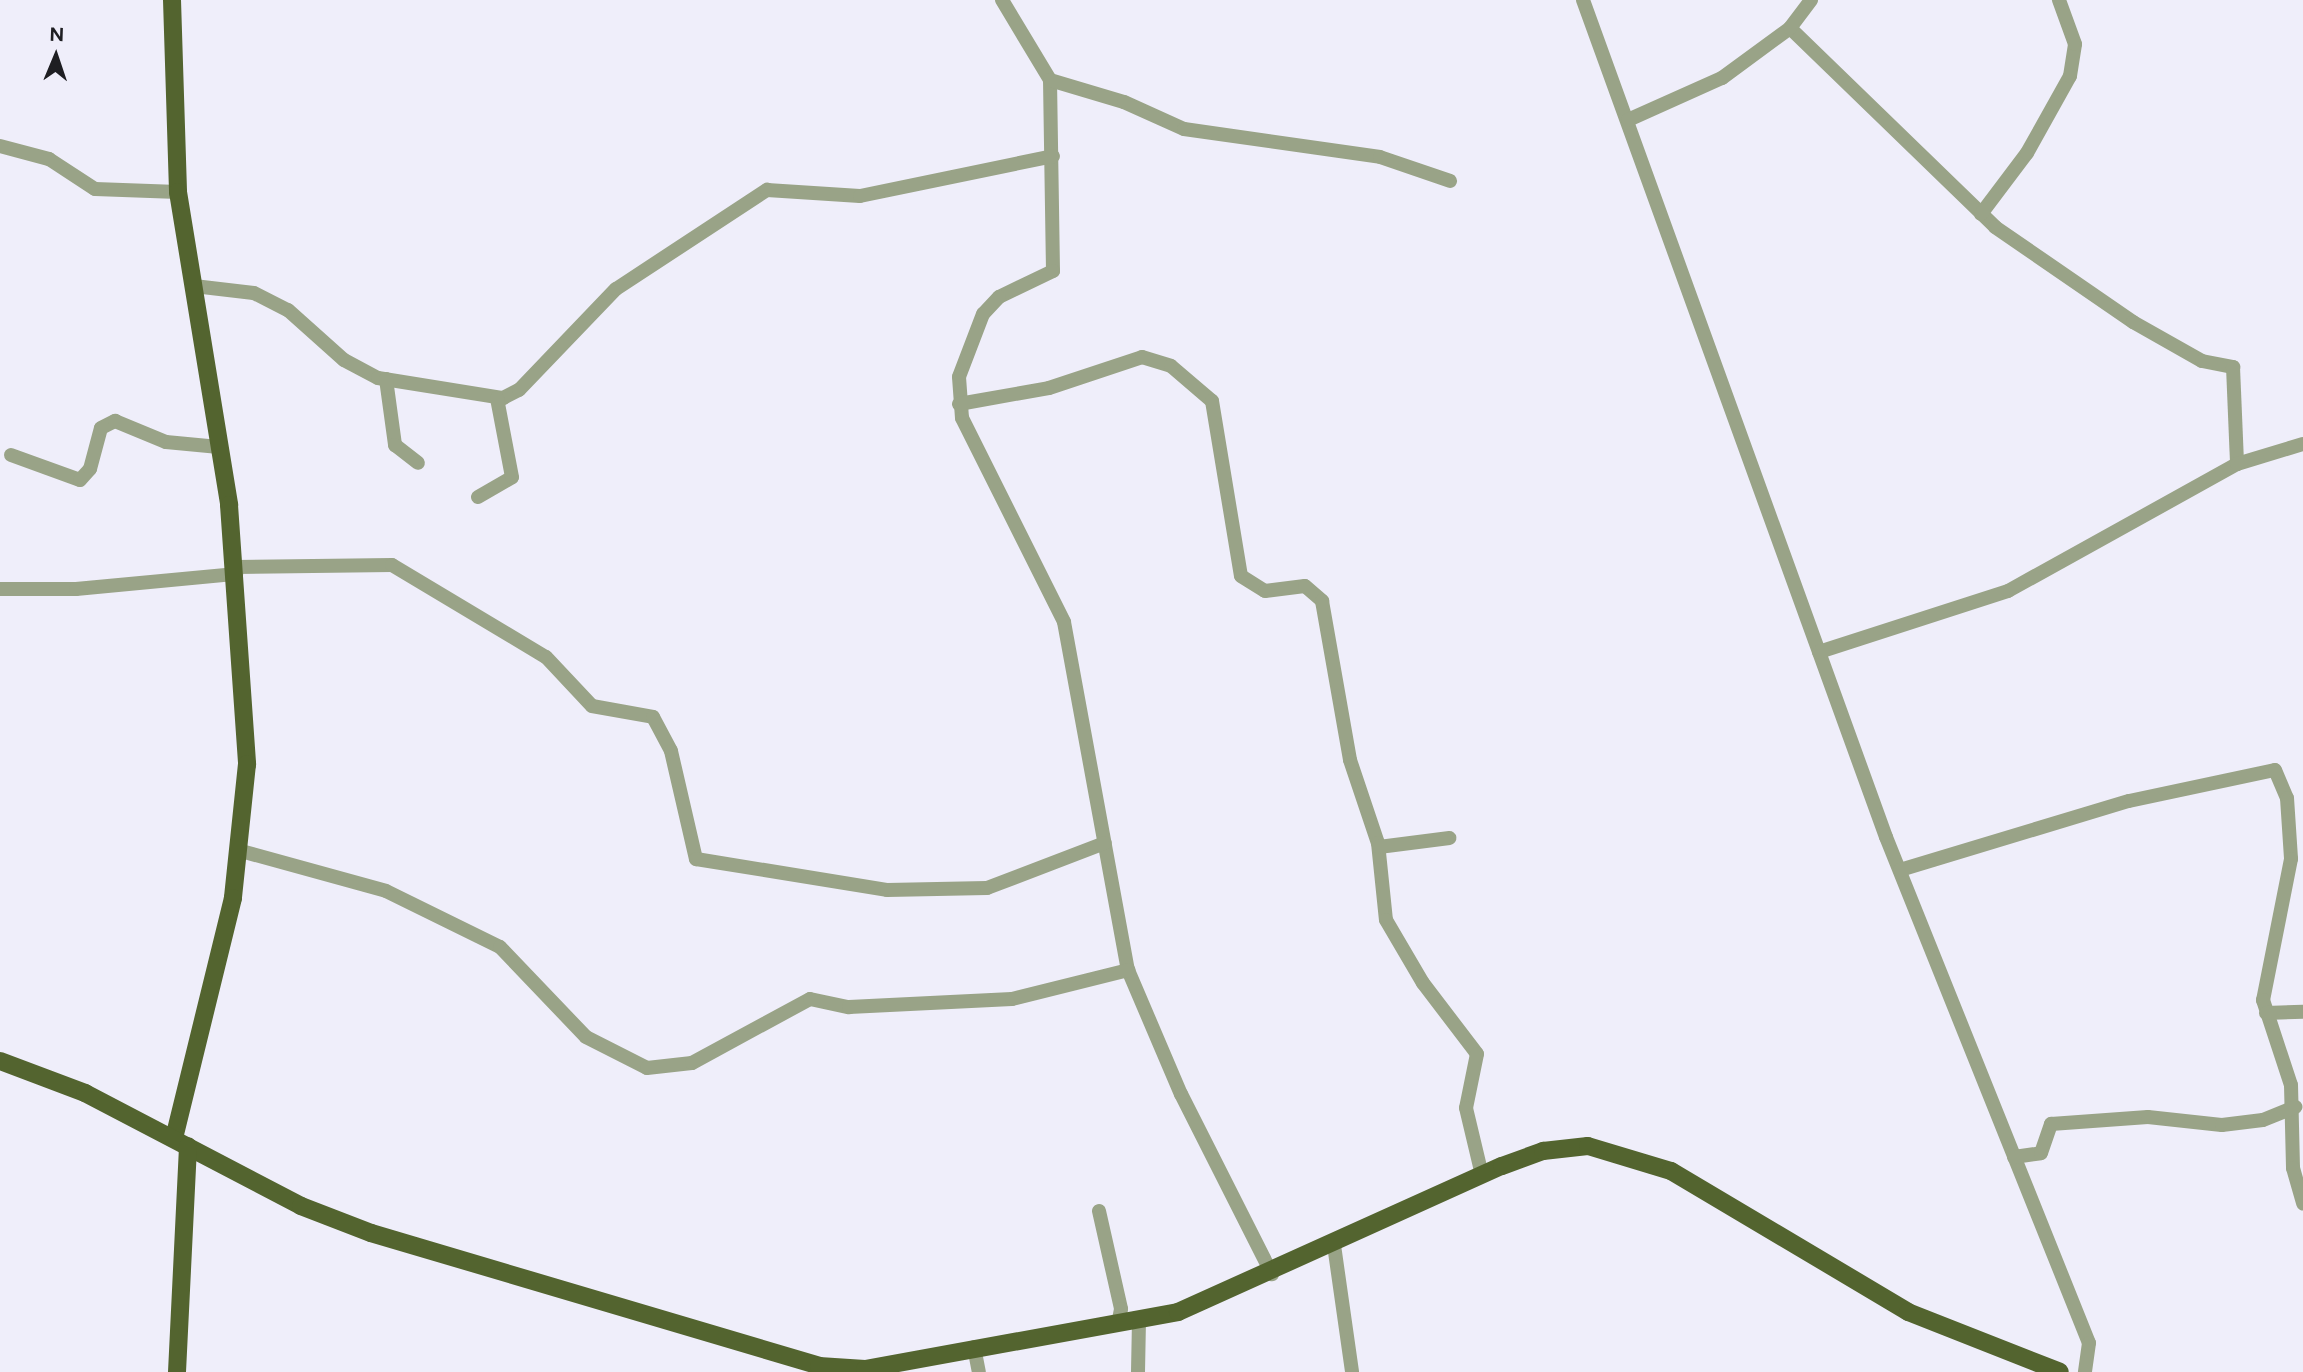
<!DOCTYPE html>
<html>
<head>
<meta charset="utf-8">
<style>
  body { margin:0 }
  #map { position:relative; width:2303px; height:1372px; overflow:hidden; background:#efeefa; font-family:Figtree,sans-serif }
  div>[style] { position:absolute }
  .minor>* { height:14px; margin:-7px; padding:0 7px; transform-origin:7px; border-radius:7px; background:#99a387 }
  .major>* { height:18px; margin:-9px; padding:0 9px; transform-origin:9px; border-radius:9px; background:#53642f }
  span { translate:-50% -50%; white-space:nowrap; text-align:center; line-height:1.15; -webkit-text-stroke:7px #efeefa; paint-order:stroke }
  .north { position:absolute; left:21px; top:21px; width:70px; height:70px; -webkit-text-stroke:5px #efeefa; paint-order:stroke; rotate:2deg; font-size:19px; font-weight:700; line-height:28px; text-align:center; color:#1e1e22 }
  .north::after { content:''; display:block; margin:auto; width:24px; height:32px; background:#1e1e22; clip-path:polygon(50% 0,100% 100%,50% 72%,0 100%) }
</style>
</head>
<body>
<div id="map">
  <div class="minor">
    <i style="left:1002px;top:0;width:93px;rotate:59deg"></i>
    <i style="left:1050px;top:80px;width:191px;rotate:89.1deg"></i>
    <i style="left:1053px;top:271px;width:60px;rotate:154.3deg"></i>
    <i style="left:999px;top:297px;width:23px;rotate:133deg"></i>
    <i style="left:983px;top:314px;width:67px;rotate:110.9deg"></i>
    <i style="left:959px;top:377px;width:41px;rotate:85.8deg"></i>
    <i style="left:962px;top:418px;width:228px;rotate:63.4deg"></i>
    <i style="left:1064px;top:622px;width:354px;rotate:79.6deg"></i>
    <i style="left:1128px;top:970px;width:135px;rotate:66.9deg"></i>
    <i style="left:1181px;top:1094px;width:202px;rotate:63.2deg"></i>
    <i style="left:1583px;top:0;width:890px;rotate:70.1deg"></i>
    <i style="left:1886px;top:837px;width:545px;rotate:68.14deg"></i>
    <i style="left:2089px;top:1343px;width:29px;rotate:98deg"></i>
    <i style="left:1790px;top:28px;width:286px;rotate:44.1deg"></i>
    <i style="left:1995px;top:227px;width:168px;rotate:34.5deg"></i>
    <i style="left:2133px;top:322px;width:79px;rotate:29.5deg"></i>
    <i style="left:2202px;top:361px;width:32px;rotate:11deg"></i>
    <i style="left:2233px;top:367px;width:97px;rotate:87.6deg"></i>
    <i style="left:1050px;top:80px;width:77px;rotate:16.6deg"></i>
    <i style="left:1124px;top:102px;width:66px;rotate:24.2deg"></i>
    <i style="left:1184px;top:129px;width:198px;rotate:8.1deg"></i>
    <i style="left:1380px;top:157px;width:74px;rotate:18.9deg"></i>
    <i style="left:1628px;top:120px;width:103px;rotate:-24.1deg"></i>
    <i style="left:1722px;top:78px;width:84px;rotate:-36.3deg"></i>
    <i style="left:1790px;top:28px;width:35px;rotate:-53deg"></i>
    <i style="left:0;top:146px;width:51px;rotate:14.9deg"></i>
    <i style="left:49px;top:159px;width:55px;rotate:33.1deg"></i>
    <i style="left:95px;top:189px;width:83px;rotate:2.1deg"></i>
    <i style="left:1981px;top:214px;width:76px;rotate:-53deg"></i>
    <i style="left:2027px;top:153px;width:88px;rotate:-60.8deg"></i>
    <i style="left:2070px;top:76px;width:32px;rotate:-81deg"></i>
    <i style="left:2075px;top:44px;width:47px;rotate:-110deg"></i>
    <i style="left:194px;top:286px;width:60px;rotate:6.7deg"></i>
    <i style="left:254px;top:293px;width:38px;rotate:27deg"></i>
    <i style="left:288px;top:310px;width:75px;rotate:41.8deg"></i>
    <i style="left:344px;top:360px;width:38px;rotate:28deg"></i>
    <i style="left:378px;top:378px;width:127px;rotate:9.1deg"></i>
    <i style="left:503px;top:398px;width:18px;rotate:-27deg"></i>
    <i style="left:519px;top:390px;width:140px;rotate:-46.2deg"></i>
    <i style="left:616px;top:289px;width:181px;rotate:-33.3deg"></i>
    <i style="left:767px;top:190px;width:93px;rotate:3.7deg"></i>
    <i style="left:860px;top:196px;width:197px;rotate:-11.7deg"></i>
    <i style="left:386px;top:379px;width:67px;rotate:82.2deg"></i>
    <i style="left:395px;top:445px;width:29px;rotate:38deg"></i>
    <i style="left:959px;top:404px;width:91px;rotate:-10.1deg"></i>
    <i style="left:1049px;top:388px;width:98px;rotate:-18.4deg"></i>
    <i style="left:1142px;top:357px;width:30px;rotate:17deg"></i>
    <i style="left:1171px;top:366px;width:54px;rotate:40.5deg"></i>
    <i style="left:1212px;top:401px;width:177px;rotate:80.6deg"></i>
    <i style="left:1241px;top:576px;width:28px;rotate:32deg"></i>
    <i style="left:1265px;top:591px;width:40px;rotate:-7.1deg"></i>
    <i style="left:1305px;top:586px;width:23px;rotate:41deg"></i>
    <i style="left:1322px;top:601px;width:161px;rotate:80deg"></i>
    <i style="left:1350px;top:760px;width:88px;rotate:71.4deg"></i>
    <i style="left:1378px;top:843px;width:77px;rotate:84.1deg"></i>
    <i style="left:1386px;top:920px;width:73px;rotate:59.6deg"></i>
    <i style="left:1423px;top:983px;width:89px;rotate:52.7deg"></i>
    <i style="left:1477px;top:1054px;width:55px;rotate:101.5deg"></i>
    <i style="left:1466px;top:1108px;width:69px;rotate:76.6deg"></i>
    <i style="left:11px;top:455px;width:73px;rotate:19.9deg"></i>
    <i style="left:80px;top:480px;width:15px;rotate:-48deg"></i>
    <i style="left:90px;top:469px;width:42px;rotate:-75deg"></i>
    <i style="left:101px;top:428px;width:16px;rotate:-27deg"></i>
    <i style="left:115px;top:421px;width:55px;rotate:22.4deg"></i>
    <i style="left:166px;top:442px;width:53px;rotate:5.4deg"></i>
    <i style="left:478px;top:497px;width:39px;rotate:-30deg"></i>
    <i style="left:512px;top:477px;width:80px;rotate:-100.8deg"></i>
    <i style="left:236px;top:567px;width:156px;rotate:-0.7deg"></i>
    <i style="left:392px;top:565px;width:179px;rotate:30.9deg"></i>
    <i style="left:546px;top:657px;width:67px;rotate:46.8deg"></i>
    <i style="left:592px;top:706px;width:62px;rotate:10.2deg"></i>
    <i style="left:653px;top:717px;width:38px;rotate:62deg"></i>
    <i style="left:671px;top:751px;width:111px;rotate:77deg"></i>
    <i style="left:696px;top:859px;width:193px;rotate:9.2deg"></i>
    <i style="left:887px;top:890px;width:100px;rotate:-1.1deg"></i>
    <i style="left:987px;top:888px;width:126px;rotate:-20.9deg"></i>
    <i style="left:0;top:589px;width:76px"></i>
    <i style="left:76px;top:589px;width:161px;rotate:-5.4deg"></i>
    <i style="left:1819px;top:652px;width:199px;rotate:-17.9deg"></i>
    <i style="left:2008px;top:591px;width:262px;rotate:-29deg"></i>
    <i style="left:2237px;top:464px;width:69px;rotate:-16.9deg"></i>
    <i style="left:1379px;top:847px;width:71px;rotate:-7.3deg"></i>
    <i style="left:241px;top:851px;width:150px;rotate:15.4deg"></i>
    <i style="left:386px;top:891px;width:127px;rotate:26.2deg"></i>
    <i style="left:500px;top:947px;width:124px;rotate:46.3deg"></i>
    <i style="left:586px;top:1037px;width:68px;rotate:26.9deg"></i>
    <i style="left:647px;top:1068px;width:45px;rotate:-6.3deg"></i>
    <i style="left:692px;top:1063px;width:134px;rotate:-28.5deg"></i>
    <i style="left:810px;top:999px;width:40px;rotate:12deg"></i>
    <i style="left:849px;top:1007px;width:163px;rotate:-2.8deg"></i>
    <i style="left:1012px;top:999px;width:120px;rotate:-14deg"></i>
    <i style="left:1900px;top:870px;width:239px;rotate:-16.8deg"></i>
    <i style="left:2129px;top:801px;width:149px;rotate:-12deg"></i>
    <i style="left:2275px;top:770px;width:30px;rotate:67deg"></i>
    <i style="left:2287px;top:798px;width:61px;rotate:86.2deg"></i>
    <i style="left:2291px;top:859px;width:144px;rotate:101.2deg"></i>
    <i style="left:2263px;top:1000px;width:89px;rotate:71.8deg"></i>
    <i style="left:2291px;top:1085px;width:83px;rotate:88.6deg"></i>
    <i style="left:2293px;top:1168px;width:37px;rotate:74deg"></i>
    <i style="left:2266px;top:1013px;width:37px;rotate:-2deg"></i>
    <i style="left:2014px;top:1157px;width:27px;rotate:-8deg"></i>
    <i style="left:2041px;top:1153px;width:31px;rotate:-71deg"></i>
    <i style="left:2051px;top:1124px;width:97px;rotate:-4.1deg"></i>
    <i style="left:2148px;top:1117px;width:74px;rotate:6.2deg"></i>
    <i style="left:2222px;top:1125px;width:41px;rotate:-7deg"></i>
    <i style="left:2263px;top:1120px;width:35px;rotate:-22deg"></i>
    <i style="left:1099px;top:1211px;width:100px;rotate:77.3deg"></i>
    <i style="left:1121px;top:1309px;width:15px;rotate:101deg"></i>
    <i style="left:1334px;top:1245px;width:128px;rotate:81.9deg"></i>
    <i style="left:974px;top:1347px;width:25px;rotate:79deg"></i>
    <i style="left:1138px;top:1372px;width:51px;rotate:-88.9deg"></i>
  </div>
  <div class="major">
    <i style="left:172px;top:0;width:192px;rotate:88.2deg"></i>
    <i style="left:178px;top:192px;width:317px;rotate:80.7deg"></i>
    <i style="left:229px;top:505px;width:260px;rotate:86deg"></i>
    <i style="left:247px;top:764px;width:135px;rotate:96deg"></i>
    <i style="left:233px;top:898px;width:248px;rotate:103.8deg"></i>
    <i style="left:0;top:1061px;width:91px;rotate:20.6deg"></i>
    <i style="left:85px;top:1093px;width:244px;rotate:27.6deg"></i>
    <i style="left:301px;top:1206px;width:75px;rotate:21.1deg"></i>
    <i style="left:371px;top:1233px;width:467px;rotate:16.5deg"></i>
    <i style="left:819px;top:1366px;width:46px;rotate:3.7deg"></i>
    <i style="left:865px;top:1369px;width:318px;rotate:-10.3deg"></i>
    <i style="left:1178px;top:1312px;width:355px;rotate:-24.3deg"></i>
    <i style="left:1502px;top:1166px;width:44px;rotate:-20.1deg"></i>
    <i style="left:1543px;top:1151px;width:45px;rotate:-6.3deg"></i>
    <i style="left:1588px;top:1146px;width:87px;rotate:16.8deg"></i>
    <i style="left:1671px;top:1171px;width:276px;rotate:30.7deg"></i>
    <i style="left:1908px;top:1312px;width:163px;rotate:21.5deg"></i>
    <i style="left:177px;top:1372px;width:226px;rotate:-87.2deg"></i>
  </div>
  <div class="north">N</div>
</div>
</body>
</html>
